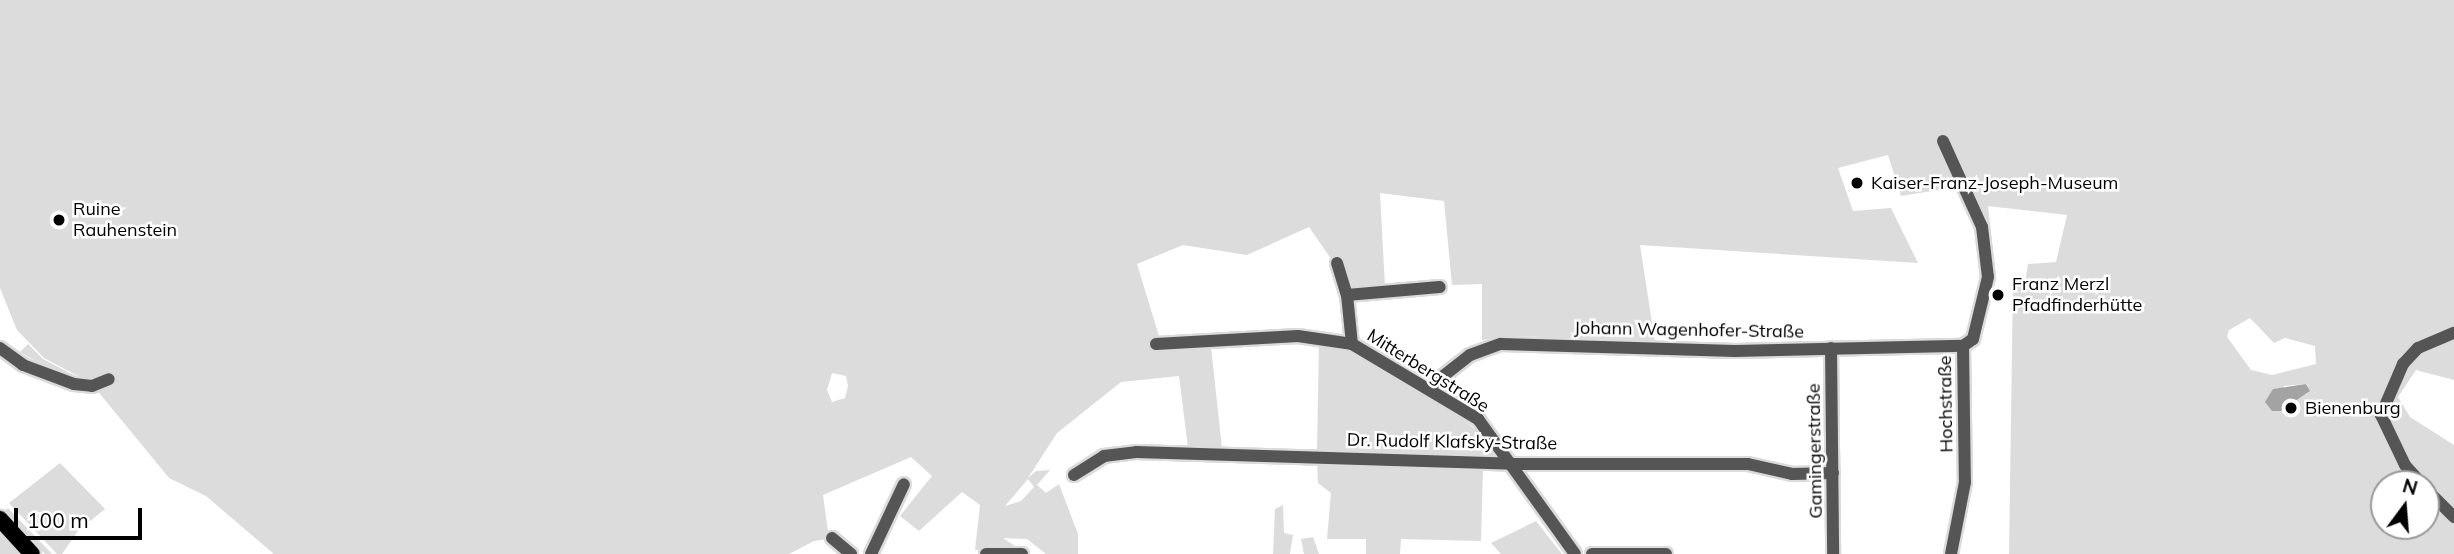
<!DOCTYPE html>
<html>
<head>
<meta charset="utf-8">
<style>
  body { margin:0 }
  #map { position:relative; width:2454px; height:554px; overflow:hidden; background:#fff; font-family:Mulish,sans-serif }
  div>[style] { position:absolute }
  .green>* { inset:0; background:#dcdcdc }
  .water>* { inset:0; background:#a3a3a3 }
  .roads { filter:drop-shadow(2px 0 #dbdbdb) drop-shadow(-2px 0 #dbdbdb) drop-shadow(0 2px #dbdbdb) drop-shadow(0 -2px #dbdbdb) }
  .minor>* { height:12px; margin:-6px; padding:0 6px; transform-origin:6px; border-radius:6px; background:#555 }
  .major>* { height:16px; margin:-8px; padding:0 8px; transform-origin:8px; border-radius:8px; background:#000 }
  .dots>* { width:19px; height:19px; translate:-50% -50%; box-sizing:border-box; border:4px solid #fff; border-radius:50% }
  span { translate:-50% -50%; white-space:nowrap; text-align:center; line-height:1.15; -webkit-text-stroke:5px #fff; paint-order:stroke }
  .poi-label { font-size:18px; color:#000 }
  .left { translate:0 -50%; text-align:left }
  .street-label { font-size:18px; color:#000 }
  .north { position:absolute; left:2370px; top:470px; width:70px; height:70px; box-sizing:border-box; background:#fff; border:2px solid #999; border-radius:50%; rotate:16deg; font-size:19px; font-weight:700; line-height:28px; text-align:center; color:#000 }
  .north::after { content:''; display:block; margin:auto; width:24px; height:32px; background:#000; clip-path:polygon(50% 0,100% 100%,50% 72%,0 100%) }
  .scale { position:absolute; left:14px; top:508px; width:128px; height:32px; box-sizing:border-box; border:4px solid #000; border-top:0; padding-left:9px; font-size:21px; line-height:24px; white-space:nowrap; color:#000; -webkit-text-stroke:5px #fff; paint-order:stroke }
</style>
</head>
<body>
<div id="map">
  <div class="green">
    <i style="clip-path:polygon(evenodd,0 0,2454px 0,2454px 380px,2416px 370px,2398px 397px,2410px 417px,2454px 445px,2454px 554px,2009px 554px,2013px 283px,2025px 283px,2028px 264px,2056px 262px,2067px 215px,1988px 206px,1994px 260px,1990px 261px,1969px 185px,1901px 196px,1888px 155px,1838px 168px,1853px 211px,1891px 208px,1918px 263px,1640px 245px,1655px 342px,1517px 336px,1482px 340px,1482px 284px,1452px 285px,1444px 201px,1380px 193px,1385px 287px,1354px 292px,1309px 227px,1247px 255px,1183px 245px,1137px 264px,1162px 346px,1211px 347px,1222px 448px,1188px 448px,1179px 376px,1121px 382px,1057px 433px,1028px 478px,1036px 471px,1050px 470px,1037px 485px,1046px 493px,1059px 484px,1078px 534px,1078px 554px,1046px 554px,1027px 539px,1003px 538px,1018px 548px,975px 550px,980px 505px,962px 492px,919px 531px,900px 516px,932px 476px,911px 457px,823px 495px,829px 539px,814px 541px,789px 554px,274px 554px,206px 496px,169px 478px,91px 383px,44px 358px,17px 330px,0 288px,0 0,2250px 318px,2274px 343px,2285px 338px,2315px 346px,2316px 364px,2272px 375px,2251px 370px,2227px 337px,2229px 330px,2250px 318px,0 0,832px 373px,846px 376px,848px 386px,845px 398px,832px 402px,827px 390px,832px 373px,0 0,2307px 384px,2309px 392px,2281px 411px,2284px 386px,2307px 384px,0 0,1028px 479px,1034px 487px,1021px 501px,1005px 506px,1028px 479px,0 0,2384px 484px,2426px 484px,2426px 526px,2384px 526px,2384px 484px)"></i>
    <i style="clip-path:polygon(1319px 340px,1372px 360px,1450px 408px,1499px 450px,1496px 456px,1317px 450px)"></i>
    <i style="clip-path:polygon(28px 344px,43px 359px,68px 372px,65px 378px,20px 352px)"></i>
    <i style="clip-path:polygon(60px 463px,105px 509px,78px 531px,62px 554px,57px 554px,9px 503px)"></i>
    <i style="clip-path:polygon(1317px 463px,1483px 469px,1481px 541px,1401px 539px,1400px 554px,1366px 554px,1366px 539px,1327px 539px,1331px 493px,1318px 483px)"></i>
    <i style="clip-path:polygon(1283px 505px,1284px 533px,1293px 535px,1290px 554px,1273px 554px,1275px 509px)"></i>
    <i style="clip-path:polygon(8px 508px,52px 554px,45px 554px,19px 530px,3px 513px)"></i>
    <i style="clip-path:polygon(1536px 521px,1562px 554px,1501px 554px,1491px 543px)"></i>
    <i style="clip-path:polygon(0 535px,20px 554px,0 554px)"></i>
    <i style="clip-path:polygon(1313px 537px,1319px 554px,1304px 554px,1301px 539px)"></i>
  </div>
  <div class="water">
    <i style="clip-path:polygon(2306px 384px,2310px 391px,2281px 411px,2272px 411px,2265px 402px,2273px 389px)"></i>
  </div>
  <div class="roads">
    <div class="minor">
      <i style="left:1943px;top:141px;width:94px;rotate:65.6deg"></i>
      <i style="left:1982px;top:227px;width:50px;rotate:83.2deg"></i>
      <i style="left:1988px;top:277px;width:64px;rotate:103.6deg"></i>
      <i style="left:1973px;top:339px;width:12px;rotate:145deg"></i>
      <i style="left:1963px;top:346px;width:136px;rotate:89.2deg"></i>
      <i style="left:1965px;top:482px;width:73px;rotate:101deg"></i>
      <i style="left:1337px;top:263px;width:34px;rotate:73deg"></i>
      <i style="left:1347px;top:295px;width:49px;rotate:84.2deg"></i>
      <i style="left:1347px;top:295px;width:93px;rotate:-4.9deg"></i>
      <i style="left:1156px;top:344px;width:142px;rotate:-3.2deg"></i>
      <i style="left:1298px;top:336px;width:55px;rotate:8.4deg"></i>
      <i style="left:1352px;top:344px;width:147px;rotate:30.8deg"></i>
      <i style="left:1478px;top:419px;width:166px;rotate:54.3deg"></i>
      <i style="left:0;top:348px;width:29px;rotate:36deg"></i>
      <i style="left:23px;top:365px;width:54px;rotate:20.4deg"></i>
      <i style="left:74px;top:384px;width:18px;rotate:6deg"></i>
      <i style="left:92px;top:386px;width:18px;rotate:-22deg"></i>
      <i style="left:1831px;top:348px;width:206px;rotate:89.4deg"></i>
      <i style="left:1428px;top:388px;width:53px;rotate:-38.2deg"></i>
      <i style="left:1470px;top:355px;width:33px;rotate:-20deg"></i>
      <i style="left:1501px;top:344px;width:234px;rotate:1.7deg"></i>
      <i style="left:1735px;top:351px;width:228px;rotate:-1.3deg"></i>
      <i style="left:1074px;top:475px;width:36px;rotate:-32deg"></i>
      <i style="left:1104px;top:456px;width:32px;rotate:-7deg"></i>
      <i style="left:1136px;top:452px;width:377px;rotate:1.8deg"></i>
      <i style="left:1513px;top:464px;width:235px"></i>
      <i style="left:1748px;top:464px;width:45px;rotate:12.8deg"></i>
      <i style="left:1792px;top:474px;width:41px;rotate:-1.4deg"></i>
      <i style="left:2422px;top:484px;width:25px;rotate:-132deg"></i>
      <i style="left:2405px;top:465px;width:55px;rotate:-115.6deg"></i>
      <i style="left:2381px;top:415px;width:56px;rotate:-66.7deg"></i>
      <i style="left:2403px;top:364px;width:22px;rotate:-47deg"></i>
      <i style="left:2418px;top:348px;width:39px;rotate:-23deg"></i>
      <i style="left:2426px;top:489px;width:40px;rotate:45deg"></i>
      <i style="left:832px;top:538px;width:25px;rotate:40deg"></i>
      <i style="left:871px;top:554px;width:77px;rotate:-64.8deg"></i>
      <i style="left:986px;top:554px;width:36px"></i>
      <i style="left:1592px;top:554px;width:74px"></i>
    </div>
    <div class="major">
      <i style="left:0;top:519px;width:47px;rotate:47.6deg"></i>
    </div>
  </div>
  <div class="dots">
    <i style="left:1857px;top:183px;background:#000"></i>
    <i style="left:59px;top:220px;background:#000"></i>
    <i style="left:1998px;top:295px;background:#000"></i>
    <i style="left:2291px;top:408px;background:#000"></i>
  </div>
  <div class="poi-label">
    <span class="left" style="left:1871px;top:183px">Kaiser-Franz-Joseph-Museum</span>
    <span class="left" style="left:73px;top:220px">Ruine<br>Rauhenstein</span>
    <span class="left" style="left:2012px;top:295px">Franz Merzl<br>Pfadfinderhütte</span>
    <span class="left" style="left:2305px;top:408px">Bienenburg</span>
  </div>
  <div class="street-label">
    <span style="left:1689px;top:330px;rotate:1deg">Johann Wagenhofer-Straße</span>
    <span style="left:1428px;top:371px;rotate:32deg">Mitterbergstraße</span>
    <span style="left:1946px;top:404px;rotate:-91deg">Hochstraße</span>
    <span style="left:1452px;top:442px;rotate:1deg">Dr. Rudolf Klafsky-Straße</span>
    <span style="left:1815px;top:451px;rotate:-91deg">Gamingerstraße</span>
  </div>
  <div class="north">N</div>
  <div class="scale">100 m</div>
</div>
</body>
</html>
